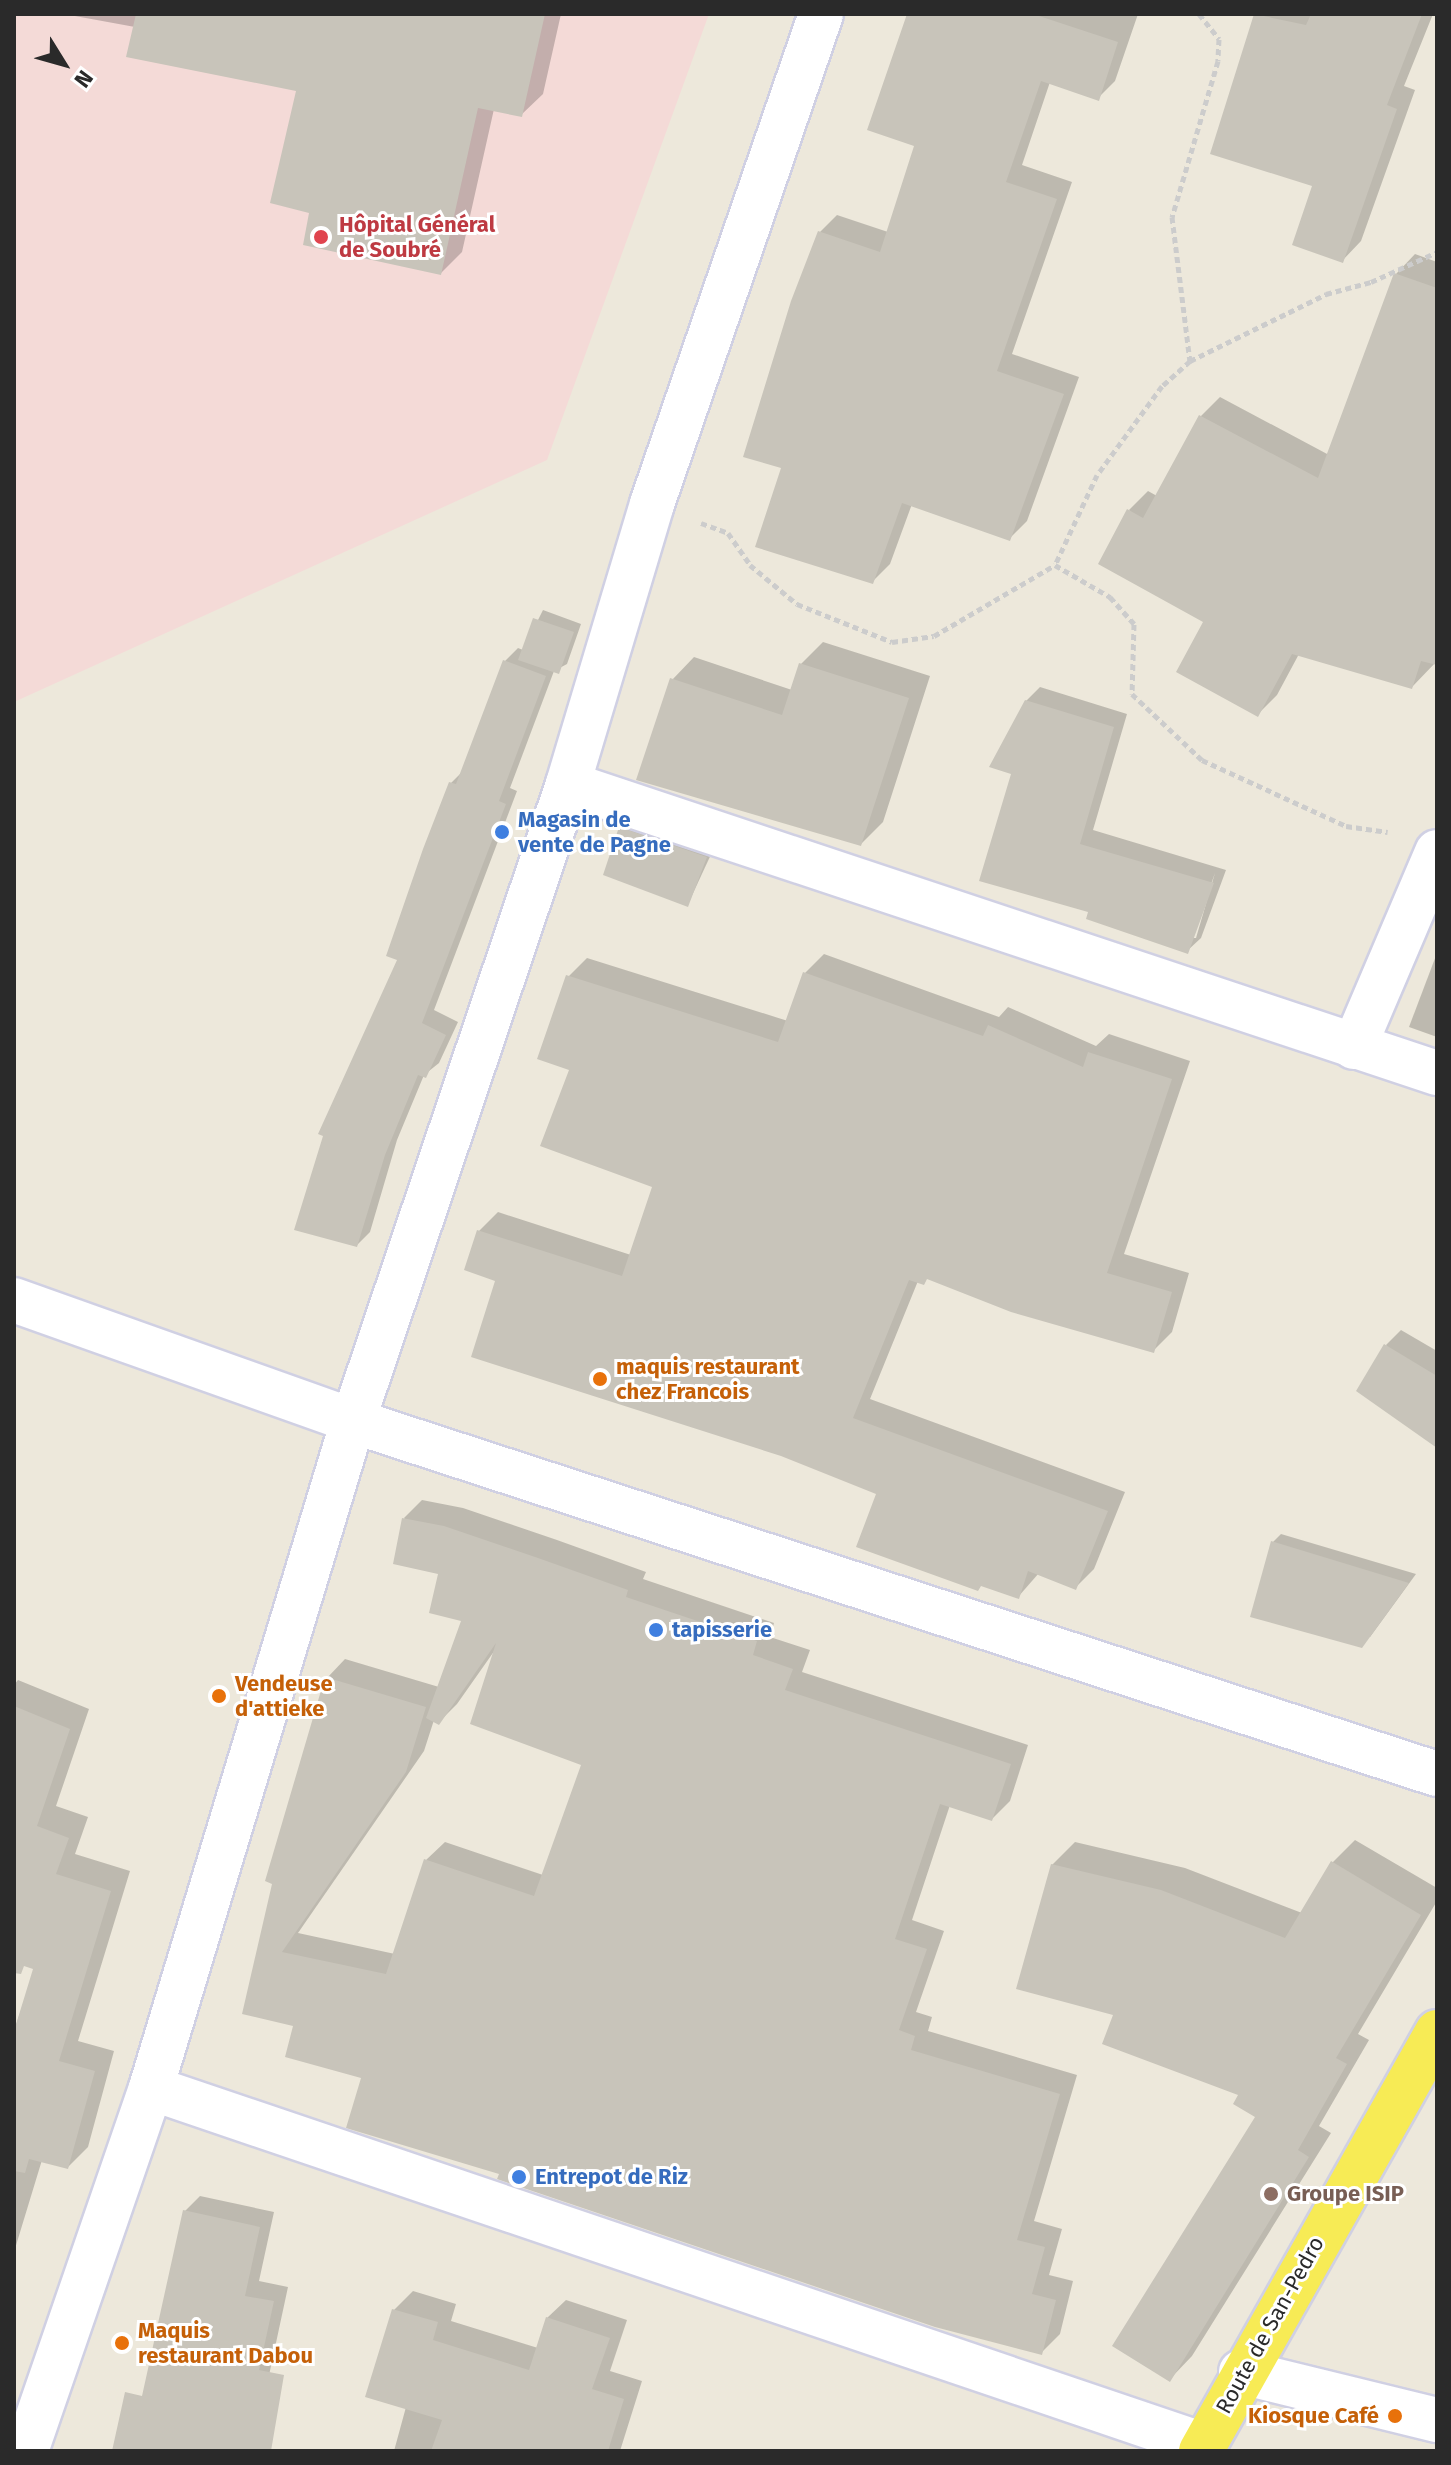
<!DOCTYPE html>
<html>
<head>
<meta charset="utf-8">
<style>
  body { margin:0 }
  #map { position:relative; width:1451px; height:2465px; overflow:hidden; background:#ede8db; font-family:"Fira Sans",sans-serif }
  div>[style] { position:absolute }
  .medical>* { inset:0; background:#f4dad7 }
  .shadow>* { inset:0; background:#0003 }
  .building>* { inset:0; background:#c8c4ba }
  .path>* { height:5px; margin-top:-2.5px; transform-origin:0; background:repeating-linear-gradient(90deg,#ccc 0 6px,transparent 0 10px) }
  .roads { filter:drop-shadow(2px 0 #d0d0e3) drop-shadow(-2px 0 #d0d0e3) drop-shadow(0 2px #d0d0e3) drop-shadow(0 -2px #d0d0e3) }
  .minor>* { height:44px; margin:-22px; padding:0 22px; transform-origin:22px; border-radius:22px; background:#fff }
  .major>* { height:44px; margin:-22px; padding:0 22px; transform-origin:22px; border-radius:22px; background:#f7eb55 }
  .dots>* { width:22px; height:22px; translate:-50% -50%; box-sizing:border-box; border:4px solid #fff; border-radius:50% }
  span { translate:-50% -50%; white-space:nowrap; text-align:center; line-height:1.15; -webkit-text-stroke:6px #fff; paint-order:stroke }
  .health-label { font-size:22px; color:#be3a42; font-weight:700 }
  .left { translate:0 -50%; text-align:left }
  .shop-label { font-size:22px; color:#366cbe; font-weight:700 }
  .food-label { font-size:22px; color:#c56008; font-weight:700 }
  .right { translate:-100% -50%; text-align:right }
  .education-label { font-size:22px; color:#785e54; font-weight:700 }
  .street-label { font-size:22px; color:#2a2a2a }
  .frame { position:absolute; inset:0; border:16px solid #2a2a2a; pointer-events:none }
  .north { position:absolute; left:24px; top:24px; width:80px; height:80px; -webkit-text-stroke:6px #fff; paint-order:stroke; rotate:127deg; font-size:22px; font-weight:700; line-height:32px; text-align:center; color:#2a2a2a }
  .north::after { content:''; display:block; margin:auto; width:28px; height:36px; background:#2a2a2a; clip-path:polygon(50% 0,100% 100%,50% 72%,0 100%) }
</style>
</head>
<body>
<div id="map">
  <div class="medical">
    <i style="clip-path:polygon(14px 14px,709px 14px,547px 460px,14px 702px)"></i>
  </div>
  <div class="shadow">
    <i style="clip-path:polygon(64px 14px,561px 14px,543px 94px,521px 115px,494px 109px,462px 252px,441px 273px,312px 211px,299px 89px,135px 27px)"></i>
    <i style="clip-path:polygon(909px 14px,1138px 14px,1115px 81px,1098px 98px,1050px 82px,1022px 165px,1072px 182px,1012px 354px,1079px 377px,1027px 521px,1010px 538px,912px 504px,890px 564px,872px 582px,783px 467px,820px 232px,837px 215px,888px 232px,917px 145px)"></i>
    <i style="clip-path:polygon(1257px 14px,1433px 14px,1404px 86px,1415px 90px,1361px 241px,1342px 261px,1315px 185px,1213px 152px)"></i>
    <i style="clip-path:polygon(1415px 254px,1437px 262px,1437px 661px,1412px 687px,1299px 654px,1277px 695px,1258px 714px,1206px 621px,1129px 510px,1148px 491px,1157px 496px,1201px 416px,1220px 397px,1329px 455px,1396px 274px)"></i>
    <i style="clip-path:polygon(543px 610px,581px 624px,567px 664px,554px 671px,510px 788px,517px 791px,434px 1010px,458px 1022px,439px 1063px,424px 1075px,397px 1140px,370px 1232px,357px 1245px,400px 959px,451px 783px,463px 771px,505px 661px,518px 648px,523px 650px)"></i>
    <i style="clip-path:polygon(823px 642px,930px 676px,883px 822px,861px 844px,672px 680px,694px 657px,792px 690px,801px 664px)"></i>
    <i style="clip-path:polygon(evenodd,1040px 687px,1127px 714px,1093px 830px,1226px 870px,1201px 938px,1187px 951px,1090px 910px,1013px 773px,1026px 701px,1040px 687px,1215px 873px,1196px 938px,1192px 938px,1215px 873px)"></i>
    <i style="clip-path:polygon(629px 820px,714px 848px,688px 904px,621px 828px)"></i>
    <i style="clip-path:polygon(1437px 953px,1437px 1037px,1409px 1027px)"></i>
    <i style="clip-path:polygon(824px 954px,999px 1017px,1008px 1007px,1096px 1046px,1109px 1034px,1190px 1061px,1124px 1254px,1189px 1273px,1172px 1332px,1153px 1351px,928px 1278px,918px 1281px,870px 1399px,1125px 1492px,1094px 1569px,1075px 1588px,1039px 1573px,1018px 1597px,983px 1584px,878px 1493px,498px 1280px,479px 1231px,498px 1212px,631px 1255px,655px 1186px,571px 1069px,568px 977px,587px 958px,788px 1021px,805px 973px)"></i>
    <i style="clip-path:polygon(1401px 1330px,1437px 1351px,1437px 1444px,1386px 1345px)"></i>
    <i style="clip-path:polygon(evenodd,422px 1500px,463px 1508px,557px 1540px,646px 1572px,643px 1579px,774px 1623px,770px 1637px,810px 1650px,802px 1672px,1028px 1745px,1010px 1801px,992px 1819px,950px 1805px,912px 1920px,944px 1931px,916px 2012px,932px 2017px,928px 2031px,1077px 2075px,1034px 2221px,1062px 2229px,1049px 2275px,1073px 2281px,1060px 2334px,1042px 2352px,363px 2077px,295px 2025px,244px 2013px,327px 1678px,345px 1659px,439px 1687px,463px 1619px,441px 1572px,404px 1518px,422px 1500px,495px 1650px,583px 1763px,543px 1875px,445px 1842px,426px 1860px,395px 1954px,298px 1933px,424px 1751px,434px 1720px,439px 1722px,457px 1704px,495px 1650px)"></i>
    <i style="clip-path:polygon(1281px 1534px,1416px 1574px,1370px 1637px,1273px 1542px)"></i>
    <i style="clip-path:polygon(18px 1680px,89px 1709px,56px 1806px,88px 1817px,75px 1854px,130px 1871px,78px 2041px,114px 2051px,88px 2147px,68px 2167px,42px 2160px,14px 2252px,14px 2031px,35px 1968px,14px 1960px,14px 1685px)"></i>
    <i style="clip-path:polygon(1355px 1840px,1437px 1888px,1437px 1901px,1358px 2034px,1369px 2040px,1319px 2126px,1331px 2133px,1192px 2356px,1170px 2379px,1258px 2116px,1241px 2094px,1116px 2013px,1052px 1865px,1075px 1842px,1185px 1868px,1302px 1913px,1332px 1863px)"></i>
    <i style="clip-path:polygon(200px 2196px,274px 2212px,259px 2281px,288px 2287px,265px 2394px,185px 2211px)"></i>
    <i style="clip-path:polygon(413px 2291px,456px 2304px,451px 2321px,538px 2348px,547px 2318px,566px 2300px,627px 2320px,610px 2371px,642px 2381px,620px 2451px,394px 2451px,406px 2407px,394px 2310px)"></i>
  </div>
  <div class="building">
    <i style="clip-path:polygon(136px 14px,545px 14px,522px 117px,478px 108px,441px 275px,303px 245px,309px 213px,270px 203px,296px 91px,126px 57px)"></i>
    <i style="clip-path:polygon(907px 14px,1033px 14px,1118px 42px,1099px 101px,1041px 81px,1006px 182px,1057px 199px,997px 371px,1064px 394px,1010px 541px,902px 503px,873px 584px,755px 547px,781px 468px,743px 457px,791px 301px,818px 231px,880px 252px,914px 146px,867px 130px)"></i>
    <i style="clip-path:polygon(1254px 14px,1306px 25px,1311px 14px,1422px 14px,1387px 105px,1397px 109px,1343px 263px,1292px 245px,1312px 186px,1210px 154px)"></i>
    <i style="clip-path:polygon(1394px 273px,1437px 288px,1437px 665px,1421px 661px,1412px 689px,1292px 654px,1258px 717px,1176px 672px,1203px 622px,1098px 564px,1127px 509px,1143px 518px,1199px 415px,1318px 478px)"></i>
    <i style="clip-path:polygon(533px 618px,574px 632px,559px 674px,518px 660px)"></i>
    <i style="clip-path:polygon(503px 660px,546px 676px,499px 801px,506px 804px,422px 1023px,446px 1035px,426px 1078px,418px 1075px,385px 1155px,357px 1247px,294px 1230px,323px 1136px,318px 1134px,397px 960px,386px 956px,423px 849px,449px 782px,456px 784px)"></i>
    <i style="clip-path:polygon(799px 663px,909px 698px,861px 846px,636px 780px,670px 678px,782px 715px)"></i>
    <i style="clip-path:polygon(1025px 700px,1114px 727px,1080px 844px,1214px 883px,1188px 954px,1086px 919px,1088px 912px,979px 881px,1011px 774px,989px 767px)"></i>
    <i style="clip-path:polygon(619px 827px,707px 857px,688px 907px,603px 875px)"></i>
    <i style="clip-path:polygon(803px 972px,983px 1036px,988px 1025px,1083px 1067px,1088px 1052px,1172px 1079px,1107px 1273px,1172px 1292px,1154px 1353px,1011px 1312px,927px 1279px,924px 1285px,909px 1280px,853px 1418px,1108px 1511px,1076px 1590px,1028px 1571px,1019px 1599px,981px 1586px,978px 1591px,856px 1547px,876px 1494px,781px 1456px,471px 1357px,495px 1281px,464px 1270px,477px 1230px,622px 1276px,652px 1187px,540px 1146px,569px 1070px,537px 1059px,566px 975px,778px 1042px)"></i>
    <i style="clip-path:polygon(1384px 1344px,1437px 1376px,1437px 1448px,1356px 1391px)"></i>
    <i style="clip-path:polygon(402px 1518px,444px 1526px,538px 1558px,628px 1590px,626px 1597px,757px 1641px,753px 1655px,793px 1669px,785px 1690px,1011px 1764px,992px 1821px,940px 1804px,895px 1939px,927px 1949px,899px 2030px,915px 2036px,911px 2050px,1060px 2094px,1017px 2240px,1045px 2247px,1032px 2294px,1056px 2300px,1042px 2355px,935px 2327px,497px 2179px,499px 2174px,346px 2128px,361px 2078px,285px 2057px,293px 2026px,242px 2014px,272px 1884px,265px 1881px,325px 1677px,426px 1707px,406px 1772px,282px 1952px,386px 1974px,424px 1859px,534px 1896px,581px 1765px,470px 1724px,496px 1643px,439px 1725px,426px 1718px,461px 1621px,429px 1613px,438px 1574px,393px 1564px)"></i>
    <i style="clip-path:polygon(1271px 1541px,1409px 1583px,1362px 1648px,1250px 1617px)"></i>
    <i style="clip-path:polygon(14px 1706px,70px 1729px,37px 1826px,69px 1838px,56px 1874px,111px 1891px,59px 2061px,95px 2071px,68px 2169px,29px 2159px,25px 2173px,14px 2171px,14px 2031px,33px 1969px,24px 1966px,21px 1974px,14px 1973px)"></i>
    <i style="clip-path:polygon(1331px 1861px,1421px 1915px,1336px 2058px,1347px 2064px,1298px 2150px,1309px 2157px,1170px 2382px,1112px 2346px,1255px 2117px,1233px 2104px,1238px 2095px,1102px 2044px,1113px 2015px,1016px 1989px,1051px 1864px,1161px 1890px,1285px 1938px)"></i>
    <i style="clip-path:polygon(183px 2210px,260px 2227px,245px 2296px,274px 2301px,259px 2370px,284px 2375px,271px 2451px,112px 2451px,125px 2392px,142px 2396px)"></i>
    <i style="clip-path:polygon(392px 2309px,438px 2322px,433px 2340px,529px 2370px,546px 2317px,610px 2338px,592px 2389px,624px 2399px,608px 2451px,431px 2451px,442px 2420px,365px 2397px)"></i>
  </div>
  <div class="path">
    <i style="left:1199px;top:14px;width:32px;rotate:51deg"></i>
    <i style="left:1219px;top:39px;width:22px;rotate:93deg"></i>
    <i style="left:1218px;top:61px;width:163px;rotate:106.4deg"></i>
    <i style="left:1172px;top:217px;width:145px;rotate:82.9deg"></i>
    <i style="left:1190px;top:361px;width:38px;rotate:138deg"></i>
    <i style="left:1162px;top:386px;width:110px;rotate:126.1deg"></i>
    <i style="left:1097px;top:475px;width:99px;rotate:115deg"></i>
    <i style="left:1055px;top:565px;width:64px;rotate:30.2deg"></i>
    <i style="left:1110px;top:597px;width:36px;rotate:48deg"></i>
    <i style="left:1134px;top:624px;width:70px;rotate:91.6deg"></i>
    <i style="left:1132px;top:694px;width:96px;rotate:43.3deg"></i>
    <i style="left:1202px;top:760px;width:158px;rotate:24.6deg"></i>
    <i style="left:1346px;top:826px;width:42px;rotate:8.1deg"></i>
    <i style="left:1190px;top:361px;width:152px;rotate:-26.2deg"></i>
    <i style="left:1326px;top:294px;width:47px;rotate:-14.9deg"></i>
    <i style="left:1371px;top:282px;width:72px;rotate:-24.4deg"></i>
    <i style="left:701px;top:523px;width:29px;rotate:20deg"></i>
    <i style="left:728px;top:533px;width:39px;rotate:55deg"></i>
    <i style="left:750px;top:565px;width:61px;rotate:39.7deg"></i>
    <i style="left:797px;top:604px;width:102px;rotate:21.8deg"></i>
    <i style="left:892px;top:642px;width:42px;rotate:-8.1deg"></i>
    <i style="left:934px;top:636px;width:140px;rotate:-30.4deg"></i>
  </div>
  <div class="roads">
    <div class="minor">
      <i style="left:568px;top:784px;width:916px;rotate:18.4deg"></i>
      <i style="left:1354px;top:1047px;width:212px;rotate:-66.9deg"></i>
      <i style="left:14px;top:1300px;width:360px;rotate:19.6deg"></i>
      <i style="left:353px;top:1421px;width:1140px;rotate:18.04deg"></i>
      <i style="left:151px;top:2088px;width:1112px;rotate:18.73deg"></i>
      <i style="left:1241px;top:2372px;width:202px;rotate:13.8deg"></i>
      <i style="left:26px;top:2451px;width:384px;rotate:-71deg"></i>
      <i style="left:151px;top:2088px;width:697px;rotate:-73.15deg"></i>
      <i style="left:353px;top:1421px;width:672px;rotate:-71.35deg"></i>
      <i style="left:568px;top:784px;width:292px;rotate:-73.3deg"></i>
      <i style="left:652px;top:504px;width:518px;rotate:-70.97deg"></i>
    </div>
    <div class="major">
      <i style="left:1201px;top:2451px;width:481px;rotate:-60.6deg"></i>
    </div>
  </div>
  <div class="dots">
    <i style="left:321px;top:237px;background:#e0444e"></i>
    <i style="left:502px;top:832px;background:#3f7fe0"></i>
    <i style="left:600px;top:1379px;background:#e8710a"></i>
    <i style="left:656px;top:1630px;background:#3f7fe0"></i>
    <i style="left:219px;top:1696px;background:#e8710a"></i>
    <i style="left:519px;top:2177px;background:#3f7fe0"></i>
    <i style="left:1271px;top:2194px;background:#8d6e63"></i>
    <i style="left:122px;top:2343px;background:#e8710a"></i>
    <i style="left:1395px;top:2416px;background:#e8710a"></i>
  </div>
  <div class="health-label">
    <span class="left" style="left:339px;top:237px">Hôpital Général<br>de Soubré</span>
  </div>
  <div class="shop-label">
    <span class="left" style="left:518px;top:832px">Magasin de<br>vente de Pagne</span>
    <span class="left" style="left:672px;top:1630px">tapisserie</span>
    <span class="left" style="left:535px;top:2177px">Entrepot de Riz</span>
  </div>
  <div class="food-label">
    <span class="left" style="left:616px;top:1379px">maquis restaurant<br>chez Francois</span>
    <span class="left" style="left:235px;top:1696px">Vendeuse<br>d'attieke</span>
    <span class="left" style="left:138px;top:2343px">Maquis<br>restaurant Dabou</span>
    <span class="right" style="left:1379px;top:2416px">Kiosque Café</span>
  </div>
  <div class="education-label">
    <span class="left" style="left:1287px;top:2194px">Groupe ISIP</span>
  </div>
  <div class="street-label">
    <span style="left:1270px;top:2325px;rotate:-61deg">Route de San-Pedro</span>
  </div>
  <div class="frame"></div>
  <div class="north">N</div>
</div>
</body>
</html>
